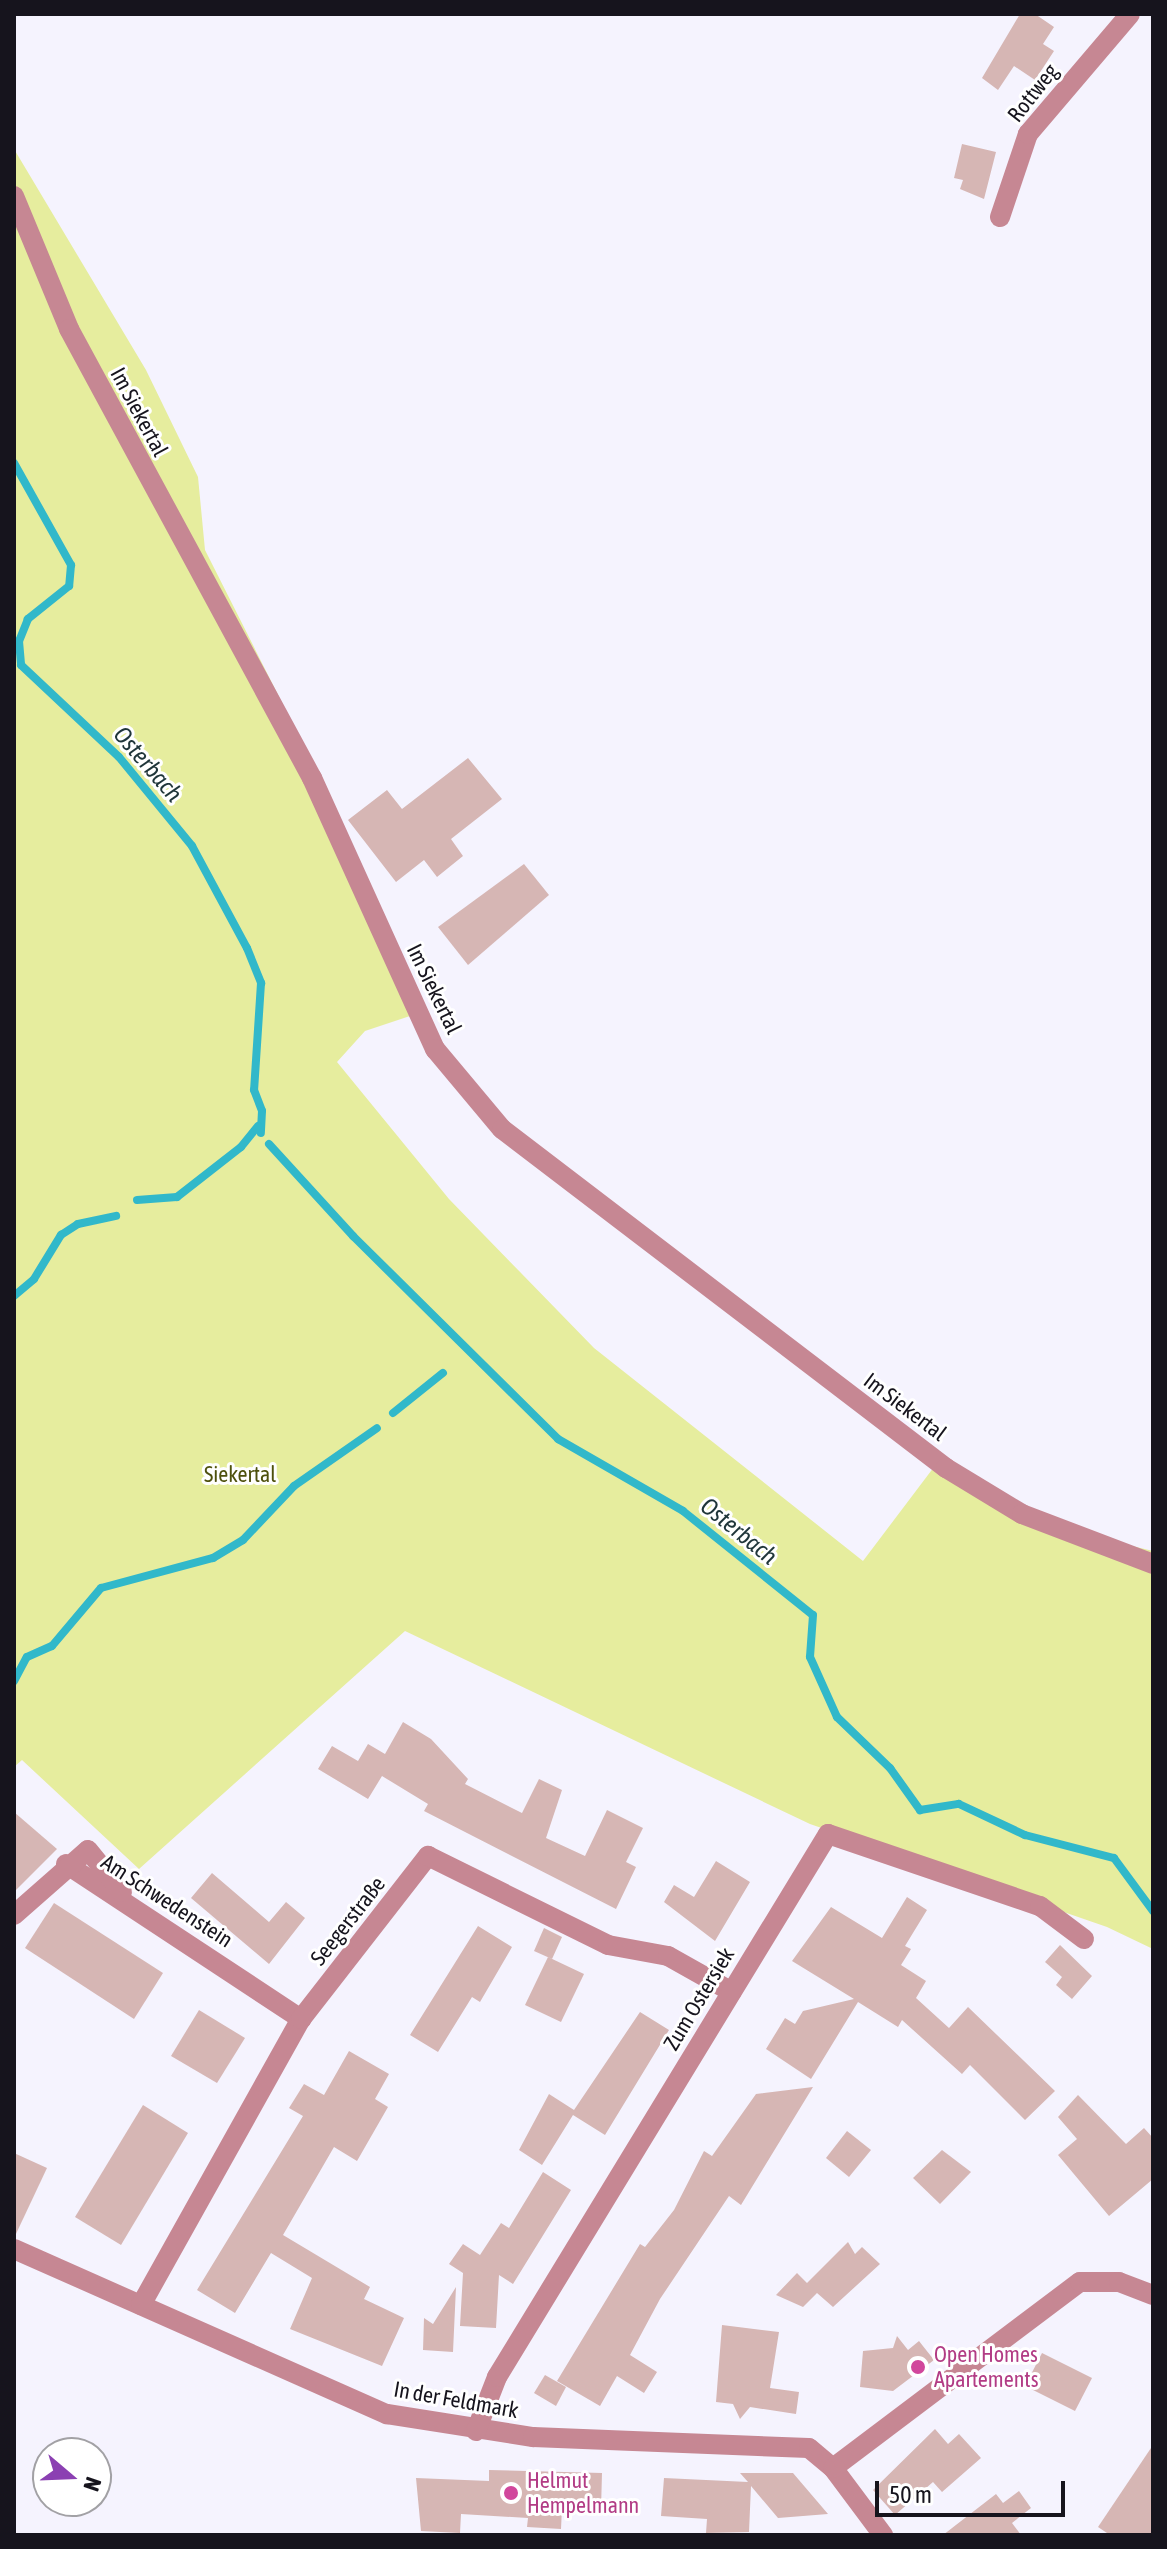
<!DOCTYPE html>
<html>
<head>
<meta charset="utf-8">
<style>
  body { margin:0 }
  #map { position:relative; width:1167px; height:2549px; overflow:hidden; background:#f5f3fe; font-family:"Asap Condensed",sans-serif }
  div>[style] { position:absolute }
  .green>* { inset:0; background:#e6ed9e }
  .stream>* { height:8px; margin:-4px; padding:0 4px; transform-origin:4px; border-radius:4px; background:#31b8ca }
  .building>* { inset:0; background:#d6b6b4 }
  .minor>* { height:20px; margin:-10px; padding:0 10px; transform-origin:10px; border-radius:10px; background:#c68793 }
  .dots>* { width:22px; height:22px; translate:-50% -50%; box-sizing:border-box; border:4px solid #fff; border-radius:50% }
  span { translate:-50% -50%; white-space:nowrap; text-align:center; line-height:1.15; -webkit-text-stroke:6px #fff; paint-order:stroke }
  .street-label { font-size:22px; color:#16141d }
  .park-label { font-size:22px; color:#4e510d }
  .hotel-label { font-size:22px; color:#b23c85 }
  .left { translate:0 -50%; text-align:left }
  .water-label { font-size:24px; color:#1f3539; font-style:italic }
  .frame { position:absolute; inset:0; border:16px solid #16141d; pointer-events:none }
  .north { position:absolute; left:32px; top:2437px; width:80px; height:80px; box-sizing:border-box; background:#fff; border:2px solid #a2a1a5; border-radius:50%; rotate:109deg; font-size:22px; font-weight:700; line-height:32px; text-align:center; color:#16141d }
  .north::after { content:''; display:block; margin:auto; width:28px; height:36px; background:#8b40b2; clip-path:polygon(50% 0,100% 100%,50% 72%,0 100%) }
  .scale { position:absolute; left:875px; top:2481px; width:190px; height:36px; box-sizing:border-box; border:4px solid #16141d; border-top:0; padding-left:10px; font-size:24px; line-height:28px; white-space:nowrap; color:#16141d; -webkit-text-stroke:6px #fff; paint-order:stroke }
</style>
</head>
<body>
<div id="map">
  <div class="green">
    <i style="clip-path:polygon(14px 149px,146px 370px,198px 477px,205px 550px,318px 774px,425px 1011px,365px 1031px,337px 1062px,449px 1199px,594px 1348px,863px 1561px,934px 1467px,1057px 1528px,1153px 1551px,1153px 1949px,1107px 1927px,810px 1824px,405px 1631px,139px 1869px,22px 1760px,14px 1767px)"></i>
  </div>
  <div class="stream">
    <i style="left:14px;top:463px;width:117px;rotate:60.8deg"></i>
    <i style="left:71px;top:565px;width:21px;rotate:95deg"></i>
    <i style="left:69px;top:586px;width:53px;rotate:141.2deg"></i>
    <i style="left:28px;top:619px;width:24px;rotate:112deg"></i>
    <i style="left:19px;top:641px;width:24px;rotate:85deg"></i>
    <i style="left:21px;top:665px;width:134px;rotate:43.2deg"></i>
    <i style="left:119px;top:757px;width:115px;rotate:50.6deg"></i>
    <i style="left:192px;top:846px;width:116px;rotate:61.7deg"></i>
    <i style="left:247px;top:948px;width:38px;rotate:68deg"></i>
    <i style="left:261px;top:983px;width:107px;rotate:93.7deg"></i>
    <i style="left:254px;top:1090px;width:22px;rotate:69deg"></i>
    <i style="left:262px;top:1111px;width:22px;rotate:93deg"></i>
    <i style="left:269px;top:1144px;width:125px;rotate:47.6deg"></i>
    <i style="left:353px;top:1236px;width:289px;rotate:44.7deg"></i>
    <i style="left:558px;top:1439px;width:144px;rotate:29.9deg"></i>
    <i style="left:683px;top:1511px;width:166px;rotate:38.7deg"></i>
    <i style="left:813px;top:1615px;width:42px;rotate:94.1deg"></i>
    <i style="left:810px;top:1657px;width:66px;rotate:65.8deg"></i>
    <i style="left:837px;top:1717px;width:74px;rotate:43.9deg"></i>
    <i style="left:890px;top:1768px;width:52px;rotate:54.5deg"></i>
    <i style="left:920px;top:1810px;width:39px;rotate:-9deg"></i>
    <i style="left:959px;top:1804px;width:73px;rotate:25.2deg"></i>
    <i style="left:1025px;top:1835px;width:92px;rotate:14.5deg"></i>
    <i style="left:1114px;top:1858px;width:66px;rotate:53.7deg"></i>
    <i style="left:137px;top:1200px;width:40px;rotate:-4.3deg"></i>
    <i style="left:177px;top:1197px;width:81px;rotate:-38deg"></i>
    <i style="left:241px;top:1147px;width:27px;rotate:-51deg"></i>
    <i style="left:14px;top:1296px;width:26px;rotate:-40deg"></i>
    <i style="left:34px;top:1279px;width:52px;rotate:-58.5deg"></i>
    <i style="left:61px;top:1235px;width:20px;rotate:-33deg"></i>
    <i style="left:78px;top:1224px;width:39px;rotate:-12deg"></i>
    <i style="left:393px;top:1413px;width:64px;rotate:-38.7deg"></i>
    <i style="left:14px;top:1681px;width:27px;rotate:-62deg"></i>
    <i style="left:27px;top:1657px;width:27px;rotate:-24deg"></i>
    <i style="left:52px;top:1646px;width:76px;rotate:-49.8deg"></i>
    <i style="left:101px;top:1588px;width:116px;rotate:-15deg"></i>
    <i style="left:213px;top:1558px;width:35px;rotate:-31deg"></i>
    <i style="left:243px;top:1540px;width:74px;rotate:-46.6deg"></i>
    <i style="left:294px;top:1486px;width:101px;rotate:-34.9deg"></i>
  </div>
  <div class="building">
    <i style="clip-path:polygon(1020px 14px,1035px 14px,1054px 27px,1043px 44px,1054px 51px,1035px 80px,1014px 66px,998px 90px,982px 78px)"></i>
    <i style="clip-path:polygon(962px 144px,996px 152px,984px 199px,960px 189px,963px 180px,954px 178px)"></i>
    <i style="clip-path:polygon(468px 758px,502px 799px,451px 839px,463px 856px,437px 877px,424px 860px,396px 882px,348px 820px,387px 790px,402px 809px)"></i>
    <i style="clip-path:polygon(524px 864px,549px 895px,468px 965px,438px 927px)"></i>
    <i style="clip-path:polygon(403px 1722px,431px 1739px,468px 1779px,465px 1784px,522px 1813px,539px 1779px,562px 1790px,546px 1838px,585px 1856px,607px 1810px,643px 1828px,626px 1862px,636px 1867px,616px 1909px,424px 1811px,428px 1804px,382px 1776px,368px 1799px,318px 1769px,332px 1746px,358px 1761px,368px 1744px,385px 1754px)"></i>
    <i style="clip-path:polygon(14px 1812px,57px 1849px,14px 1892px)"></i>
    <i style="clip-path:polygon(716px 1861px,750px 1882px,715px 1941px,664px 1902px,674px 1885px,694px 1897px)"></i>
    <i style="clip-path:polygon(212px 1873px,269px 1922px,286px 1902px,305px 1918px,269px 1964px,191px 1898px)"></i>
    <i style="clip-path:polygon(907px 1897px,927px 1910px,905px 1946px,911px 1949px,901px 1965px,926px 1981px,916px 1998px,949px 2028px,968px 2007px,1055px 2091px,1025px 2120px,970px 2065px,962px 2074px,902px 2020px,898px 2027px,858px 2002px,811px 2079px,766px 2049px,785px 2018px,795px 2024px,803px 2011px,854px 1999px,792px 1961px,831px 1907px,882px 1938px)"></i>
    <i style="clip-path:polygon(54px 1903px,163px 1973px,134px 2019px,25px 1948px)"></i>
    <i style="clip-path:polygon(478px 1926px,512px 1947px,480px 2002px,472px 1997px,438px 2052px,410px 2035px)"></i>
    <i style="clip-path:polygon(544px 1928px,562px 1937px,552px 1959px,534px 1951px)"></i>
    <i style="clip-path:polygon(1060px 1945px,1092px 1976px,1072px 1999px,1056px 1985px,1062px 1977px,1045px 1962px)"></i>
    <i style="clip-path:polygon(548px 1957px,584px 1974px,561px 2022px,525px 2005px)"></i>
    <i style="clip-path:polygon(199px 2010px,245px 2038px,217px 2083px,171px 2056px)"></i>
    <i style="clip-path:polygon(640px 2012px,669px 2030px,605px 2135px,573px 2115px,542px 2165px,519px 2150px,549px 2094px,574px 2110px)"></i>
    <i style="clip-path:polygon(349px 2051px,389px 2074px,375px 2099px,388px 2107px,357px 2161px,334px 2147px,283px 2235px,370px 2287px,364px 2299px,404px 2318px,382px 2366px,290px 2329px,312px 2278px,271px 2253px,235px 2313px,197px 2290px,303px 2116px,289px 2108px,304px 2084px,324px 2095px)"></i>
    <i style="clip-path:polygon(813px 2087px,741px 2205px,729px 2196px,660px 2299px,630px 2355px,657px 2372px,644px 2393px,617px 2376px,600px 2406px,557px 2381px,640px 2244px,645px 2247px,674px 2210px,704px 2151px,712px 2156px,756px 2094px)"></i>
    <i style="clip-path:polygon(1078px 2095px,1126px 2144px,1144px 2128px,1153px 2138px,1153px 2179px,1109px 2216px,1058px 2155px,1077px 2139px,1058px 2117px)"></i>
    <i style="clip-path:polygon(143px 2105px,188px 2133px,121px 2245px,75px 2217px)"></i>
    <i style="clip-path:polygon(847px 2131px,871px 2150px,849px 2177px,826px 2158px)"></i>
    <i style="clip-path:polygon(942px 2150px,971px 2172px,940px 2204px,913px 2178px)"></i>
    <i style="clip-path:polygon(14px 2153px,47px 2168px,15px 2236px,14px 2236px)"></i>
    <i style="clip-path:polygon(543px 2172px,571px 2190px,513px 2284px,499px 2275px,496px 2328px,460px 2326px,463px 2273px,449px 2264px,463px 2244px,480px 2255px,501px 2223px,509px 2228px)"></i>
    <i style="clip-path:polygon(848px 2242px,855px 2254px,862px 2247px,880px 2264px,833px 2307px,817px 2293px,803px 2307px,776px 2295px,797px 2273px,807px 2283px)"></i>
    <i style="clip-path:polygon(456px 2287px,453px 2352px,423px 2350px,424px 2318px,433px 2324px)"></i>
    <i style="clip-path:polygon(722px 2325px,779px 2332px,770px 2388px,799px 2392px,796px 2414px,750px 2407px,740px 2419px,733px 2404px,716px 2402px)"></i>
    <i style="clip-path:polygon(897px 2336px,908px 2350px,919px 2341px,934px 2360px,893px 2391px,860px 2387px,863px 2351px,893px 2348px)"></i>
    <i style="clip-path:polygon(1042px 2353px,1092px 2378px,1075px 2411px,1025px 2386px)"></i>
    <i style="clip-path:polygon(545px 2375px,566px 2387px,556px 2406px,534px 2393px)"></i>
    <i style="clip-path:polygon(935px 2429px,948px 2444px,959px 2434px,981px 2458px,942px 2492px,933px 2482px,895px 2515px,873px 2490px)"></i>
    <i style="clip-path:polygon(1153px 2445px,1153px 2535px,1110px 2535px,1098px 2527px)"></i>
    <i style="clip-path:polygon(489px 2470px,602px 2473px,601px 2510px,562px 2508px,561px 2529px,527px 2527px,528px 2518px,461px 2514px,460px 2533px,421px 2531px,416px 2478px,489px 2481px)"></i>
    <i style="clip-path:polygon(740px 2473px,793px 2473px,828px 2514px,778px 2518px,751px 2486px,749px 2532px,706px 2533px,707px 2519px,661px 2516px,664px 2478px,748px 2482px)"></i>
    <i style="clip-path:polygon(1019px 2491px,1031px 2508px,1012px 2523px,1021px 2535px,943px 2535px,996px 2494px,1003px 2503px)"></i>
  </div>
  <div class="minor">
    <i style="left:14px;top:196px;width:144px;rotate:67.5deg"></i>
    <i style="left:69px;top:329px;width:511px;rotate:61.58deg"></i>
    <i style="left:312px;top:778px;width:298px;rotate:65.6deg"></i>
    <i style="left:435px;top:1049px;width:104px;rotate:50.1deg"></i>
    <i style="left:502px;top:1129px;width:559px;rotate:37.36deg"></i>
    <i style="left:946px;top:1468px;width:89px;rotate:31.2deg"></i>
    <i style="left:1022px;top:1514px;width:140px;rotate:20.9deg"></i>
    <i style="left:1000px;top:217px;width:88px;rotate:-71.4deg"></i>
    <i style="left:1028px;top:134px;width:157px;rotate:-49.6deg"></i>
    <i style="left:66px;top:1864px;width:282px;rotate:33.4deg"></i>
    <i style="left:14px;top:1915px;width:98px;rotate:-41.3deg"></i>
    <i style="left:88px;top:1850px;width:54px;rotate:51deg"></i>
    <i style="left:14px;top:2249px;width:408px;rotate:23.9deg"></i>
    <i style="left:387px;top:2414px;width:148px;rotate:9deg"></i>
    <i style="left:533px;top:2437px;width:276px;rotate:2.3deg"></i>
    <i style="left:809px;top:2448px;width:31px;rotate:40deg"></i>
    <i style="left:833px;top:2468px;width:84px;rotate:53.3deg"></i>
    <i style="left:141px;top:2305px;width:328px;rotate:-60.8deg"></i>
    <i style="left:301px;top:2019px;width:207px;rotate:-52.1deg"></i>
    <i style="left:428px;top:1856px;width:201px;rotate:26.3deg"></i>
    <i style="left:608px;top:1945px;width:61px;rotate:10.4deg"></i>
    <i style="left:668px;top:1956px;width:73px;rotate:29.4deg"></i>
    <i style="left:476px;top:2431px;width:58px;rotate:-68.7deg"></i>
    <i style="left:497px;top:2377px;width:636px;rotate:-58.63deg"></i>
    <i style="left:828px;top:1834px;width:224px;rotate:18.8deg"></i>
    <i style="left:1040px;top:1906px;width:55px;rotate:36.9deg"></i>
    <i style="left:833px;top:2468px;width:309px;rotate:-37deg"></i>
    <i style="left:1080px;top:2282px;width:39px"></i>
    <i style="left:1119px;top:2282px;width:36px;rotate:21deg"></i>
  </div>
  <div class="dots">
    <i style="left:918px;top:2367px;background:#d1479c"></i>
    <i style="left:511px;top:2493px;background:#d1479c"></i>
  </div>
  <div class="street-label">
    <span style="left:1033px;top:93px;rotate:-52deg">Rottweg</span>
    <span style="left:139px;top:412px;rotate:62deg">Im Siekertal</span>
    <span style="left:434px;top:989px;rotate:64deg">Im Siekertal</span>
    <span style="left:905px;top:1407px;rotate:37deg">Im Siekertal</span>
    <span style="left:167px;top:1901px;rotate:33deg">Am Schwedenstein</span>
    <span style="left:348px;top:1921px;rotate:-52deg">Seegerstraße</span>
    <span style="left:699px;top:1999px;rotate:-59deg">Zum Ostersiek</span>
    <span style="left:456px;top:2400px;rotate:10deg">In der Feldmark</span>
  </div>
  <div class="park-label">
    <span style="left:240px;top:1475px">Siekertal</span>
  </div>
  <div class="hotel-label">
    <span class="left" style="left:934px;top:2367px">Open Homes<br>Apartements</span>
    <span class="left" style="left:527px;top:2493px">Helmut<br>Hempelmann</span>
  </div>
  <div class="water-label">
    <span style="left:148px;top:764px;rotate:49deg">Osterbach</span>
    <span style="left:739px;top:1531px;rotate:39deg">Osterbach</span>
  </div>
  <div class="frame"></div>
  <div class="north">N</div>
  <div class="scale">50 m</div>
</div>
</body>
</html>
